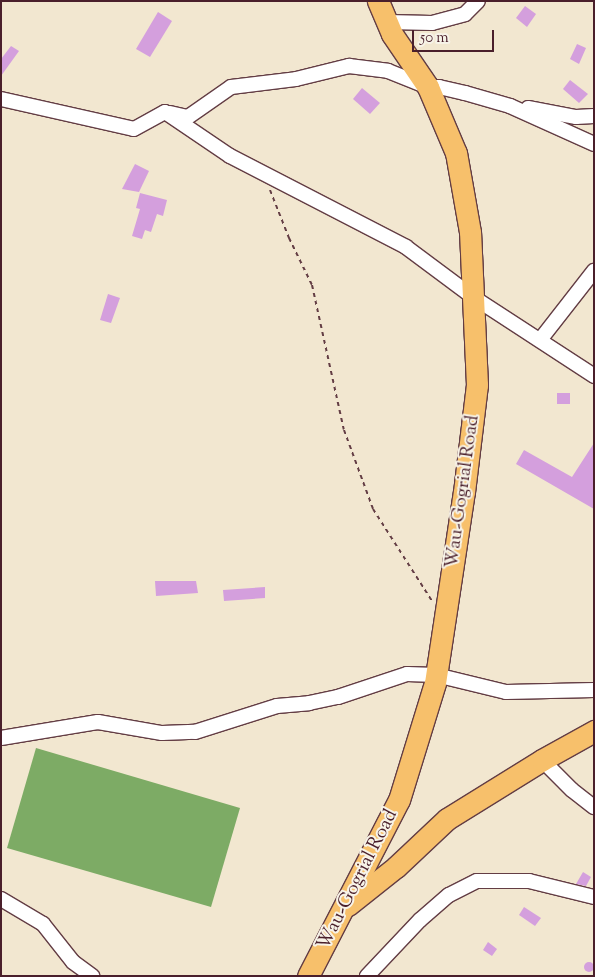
<!DOCTYPE html>
<html>
<head>
<meta charset="utf-8">
<style>
  body { margin:0 }
  #map { position:relative; width:595px; height:977px; overflow:hidden; background:#f2e7d0; font-family:"Sorts Mill Goudy",serif }
  div>[style] { position:absolute }
  .forest>* { inset:0; background:#7dab65 }
  .building>* { inset:0; background:#d49fdd }
  .round { border-radius:50% }
  .path>* { height:2px; margin-top:-1px; transform-origin:0; background:repeating-linear-gradient(90deg,#633d44 0 4px,transparent 0 8px) }
  .roads { filter:drop-shadow(1px 0 #633d44) drop-shadow(-1px 0 #633d44) drop-shadow(0 1px #633d44) drop-shadow(0 -1px #633d44) }
  .street>* { height:14px; margin:-7px; padding:0 7px; transform-origin:7px; border-radius:7px; background:#fff }
  .primary>* { height:21px; margin:-10.5px; padding:0 10.5px; transform-origin:10.5px; border-radius:10.5px; background:#f7c06b }
  span { translate:-50% -50%; white-space:nowrap; text-align:center; line-height:1.15; -webkit-text-stroke:4px #f7f3e8; paint-order:stroke }
  .street-label { font-size:19px; color:#4a1f2b }
  .frame { position:absolute; inset:0; border:2px solid #4a1f2b; pointer-events:none }
  .scale { position:absolute; left:412px; top:30px; width:82px; height:22px; box-sizing:border-box; border:2px solid #4a1f2b; border-top:0; padding-left:6px; font-size:15px; line-height:18px; white-space:nowrap; color:#4a1f2b; -webkit-text-stroke:4px #f7f3e8; paint-order:stroke }
</style>
</head>
<body>
<div id="map">
  <div class="forest">
    <i style="clip-path:polygon(36px 748px,240px 808px,211px 907px,7px 848px)"></i>
  </div>
  <div class="building">
    <i style="clip-path:polygon(525px 6px,536px 14px,527px 27px,516px 18px)"></i>
    <i style="clip-path:polygon(158px 12px,172px 21px,150px 57px,136px 49px)"></i>
    <i style="clip-path:polygon(577px 44px,586px 48px,579px 64px,570px 59px)"></i>
    <i style="clip-path:polygon(11px 46px,19px 51px,1px 76px,1px 59px)"></i>
    <i style="clip-path:polygon(570px 80px,588px 94px,579px 103px,563px 89px)"></i>
    <i style="clip-path:polygon(362px 88px,380px 103px,370px 114px,353px 99px)"></i>
    <i style="clip-path:polygon(135px 164px,149px 171px,139px 192px,122px 189px)"></i>
    <i style="clip-path:polygon(140px 193px,167px 200px,163px 216px,157px 214px,151px 232px,145px 230px,142px 239px,132px 236px,140px 209px,136px 208px)"></i>
    <i style="clip-path:polygon(108px 294px,120px 298px,111px 323px,100px 320px)"></i>
    <i style="clip-path:polygon(557px 393px,570px 393px,570px 404px,557px 404px)"></i>
    <i style="clip-path:polygon(594px 443px,594px 509px,516px 464px,524px 450px,572px 477px)"></i>
    <i style="clip-path:polygon(155px 581px,196px 581px,198px 593px,156px 596px)"></i>
    <i style="clip-path:polygon(265px 587px,265px 598px,224px 601px,223px 590px)"></i>
    <i style="clip-path:polygon(583px 872px,591px 877px,586px 886px,576px 884px)"></i>
    <i style="clip-path:polygon(524px 907px,541px 918px,535px 926px,519px 915px)"></i>
    <i style="clip-path:polygon(488px 942px,497px 949px,492px 956px,483px 950px)"></i>
    <i class="round" style="left:584px;top:962px;width:10px;height:10px"></i>
  </div>
  <div class="path">
    <i style="left:270px;top:190px;width:52px;rotate:68.4deg"></i>
    <i style="left:289px;top:238px;width:52px;rotate:63.9deg"></i>
    <i style="left:312px;top:285px;width:148px;rotate:77.6deg"></i>
    <i style="left:344px;top:430px;width:84px;rotate:69.8deg"></i>
    <i style="left:373px;top:509px;width:109px;rotate:57.3deg"></i>
  </div>
  <div class="roads">
    <div class="street">
      <i style="left:387px;top:22px;width:45px;rotate:1.3deg"></i>
      <i style="left:432px;top:23px;width:34px;rotate:-15deg"></i>
      <i style="left:465px;top:14px;width:18px;rotate:-45deg"></i>
      <i style="left:1px;top:99px;width:136px;rotate:12.7deg"></i>
      <i style="left:134px;top:129px;width:35px;rotate:-29deg"></i>
      <i style="left:165px;top:112px;width:78px;rotate:34.1deg"></i>
      <i style="left:230px;top:156px;width:198px;rotate:27.3deg"></i>
      <i style="left:406px;top:247px;width:84px;rotate:36.7deg"></i>
      <i style="left:473px;top:297px;width:145px;rotate:33.1deg"></i>
      <i style="left:528px;top:108px;width:49px;rotate:10.6deg"></i>
      <i style="left:576px;top:117px;width:18px;rotate:-3deg"></i>
      <i style="left:170px;top:113px;width:18px;rotate:13deg"></i>
      <i style="left:188px;top:117px;width:52px;rotate:-34.9deg"></i>
      <i style="left:231px;top:87px;width:65px;rotate:-7deg"></i>
      <i style="left:296px;top:79px;width:55px;rotate:-13.8deg"></i>
      <i style="left:349px;top:66px;width:39px;rotate:7deg"></i>
      <i style="left:388px;top:71px;width:43px;rotate:21.8deg"></i>
      <i style="left:428px;top:87px;width:11px"></i>
      <i style="left:439px;top:87px;width:27px;rotate:13deg"></i>
      <i style="left:465px;top:93px;width:47px;rotate:16.1deg"></i>
      <i style="left:510px;top:106px;width:92px;rotate:24.3deg"></i>
      <i style="left:540px;top:340px;width:88px;rotate:-52deg"></i>
      <i style="left:1px;top:738px;width:98px;rotate:-9.4deg"></i>
      <i style="left:98px;top:722px;width:65px;rotate:9.8deg"></i>
      <i style="left:162px;top:733px;width:33px;rotate:-2deg"></i>
      <i style="left:195px;top:732px;width:86px;rotate:-17.6deg"></i>
      <i style="left:277px;top:706px;width:32px;rotate:-5deg"></i>
      <i style="left:309px;top:703px;width:30px;rotate:-12deg"></i>
      <i style="left:338px;top:697px;width:73px;rotate:-18.4deg"></i>
      <i style="left:407px;top:674px;width:29px;rotate:2deg"></i>
      <i style="left:436px;top:675px;width:72px;rotate:13.7deg"></i>
      <i style="left:506px;top:692px;width:88px;rotate:-1.3deg"></i>
      <i style="left:542px;top:760px;width:42px;rotate:45deg"></i>
      <i style="left:572px;top:790px;width:28px;rotate:38deg"></i>
      <i style="left:1px;top:899px;width:49px;rotate:30.8deg"></i>
      <i style="left:43px;top:924px;width:48px;rotate:51.7deg"></i>
      <i style="left:73px;top:962px;width:24px;rotate:36deg"></i>
      <i style="left:367px;top:976px;width:77px;rotate:-46.6deg"></i>
      <i style="left:420px;top:920px;width:38px;rotate:-41deg"></i>
      <i style="left:449px;top:895px;width:31px;rotate:-27deg"></i>
      <i style="left:477px;top:881px;width:52px"></i>
      <i style="left:529px;top:881px;width:67px;rotate:13.8deg"></i>
    </div>
    <div class="primary">
      <i style="left:348px;top:905px;width:61px;rotate:-38.4deg"></i>
      <i style="left:396px;top:867px;width:70px;rotate:-43.3deg"></i>
      <i style="left:447px;top:819px;width:112px;rotate:-31.8deg"></i>
      <i style="left:542px;top:760px;width:60px;rotate:-29.1deg"></i>
      <i style="left:308px;top:976px;width:198px;rotate:-62.7deg"></i>
      <i style="left:399px;top:800px;width:122px;rotate:-72.9deg"></i>
      <i style="left:435px;top:683px;width:193px;rotate:-81.4deg"></i>
      <i style="left:464px;top:492px;width:108px;rotate:-83.1deg"></i>
      <i style="left:477px;top:385px;width:153px;rotate:-92.6deg"></i>
      <i style="left:470px;top:232px;width:80px;rotate:-100deg"></i>
      <i style="left:456px;top:153px;width:72px;rotate:-113deg"></i>
      <i style="left:428px;top:87px;width:64px;rotate:-124.2deg"></i>
      <i style="left:392px;top:34px;width:36px;rotate:-113deg"></i>
    </div>
  </div>
  <div class="street-label">
    <span style="left:463px;top:492px;rotate:-82deg">Wau-Gogrial Road</span>
    <span style="left:358px;top:880px;rotate:-63deg">Wau-Gogrial Road</span>
  </div>
  <div class="frame"></div>
  <div class="scale">50 m</div>
</div>
</body>
</html>
